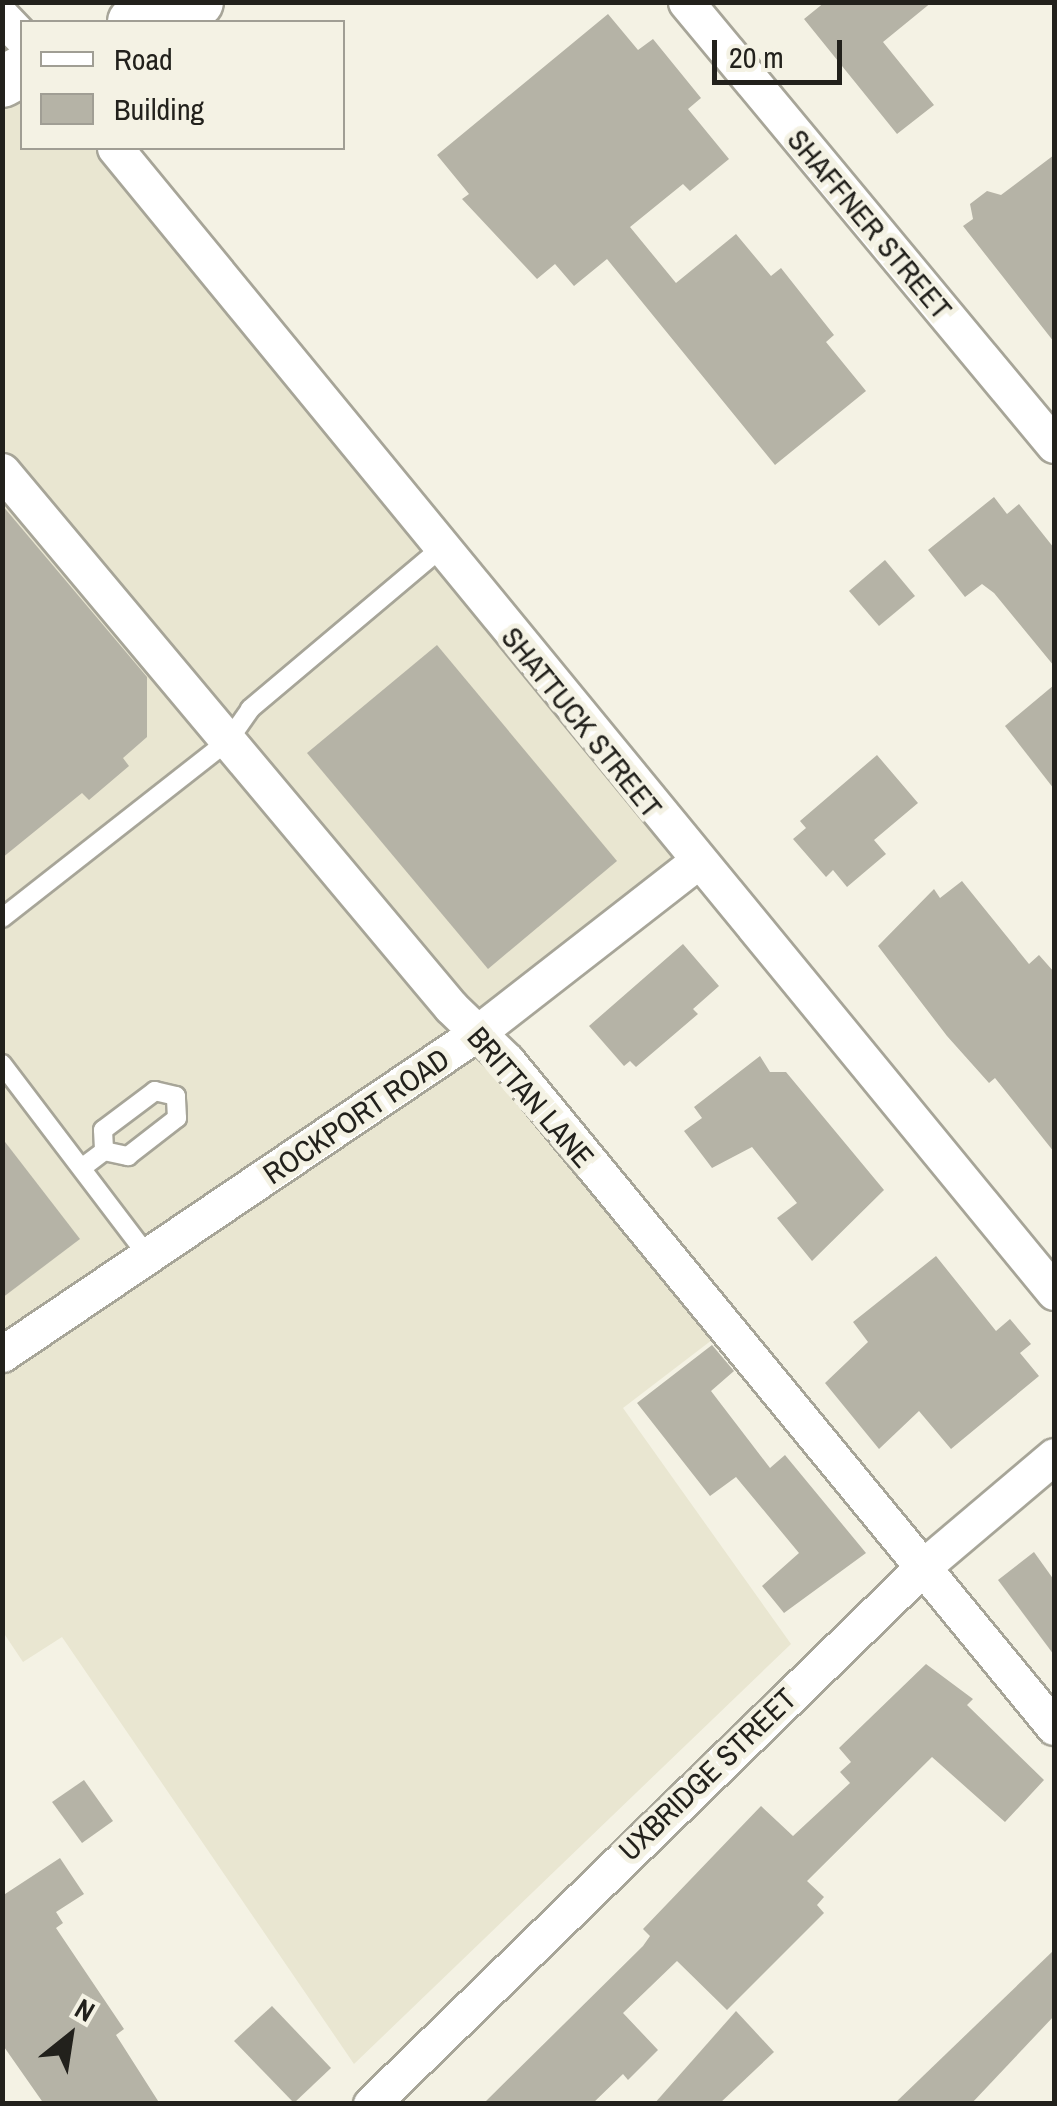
<!DOCTYPE html>
<html>
<head>
<meta charset="utf-8">
<style>
  body { margin:0 }
  #map { position:relative; width:1057px; height:2106px; overflow:hidden; background:#f4f2e4; font-family:"Archivo Narrow",sans-serif }
  div>[style] { position:absolute }
  .built>* { inset:0; background:#e9e6d1 }
  .building>* { inset:0; background:#b5b3a6 }
  .roads { filter:drop-shadow(2px 0 #a7a598) drop-shadow(-2px 0 #a7a598) drop-shadow(0 2px #a7a598) drop-shadow(0 -2px #a7a598) }
  .service>* { height:18px; margin:-9px; padding:0 9px; transform-origin:9px; border-radius:9px; background:#fff }
  .minor>* { height:35px; margin:-17.5px; padding:0 17.5px; transform-origin:17.5px; border-radius:17.5px; background:#fff }
  .secondary>* { height:50px; margin:-25px; padding:0 25px; transform-origin:25px; border-radius:25px; background:#fff }
  span { translate:-50% -50%; white-space:nowrap; text-align:center; line-height:1.15; -webkit-text-stroke:10px #f4f2e4; paint-order:stroke }
  .street-label { font-size:30px; color:#22211c }
  .frame { position:absolute; inset:0; border:5px solid #22211c; pointer-events:none }
  .legend { position:absolute; left:20px; top:20px; width:325px; height:130px; box-sizing:border-box; background:#f4f2e4; border:2px solid #a09e94; margin:0; padding:12px 18px; list-style:none; font-size:30px; color:#22211c }
  .legend li { display:flex; align-items:center; gap:20px; height:50px }
  .legend b { width:50px; border:2px solid #a09e94 }
  .north { position:absolute; left:20px; top:1986px; width:100px; height:100px; -webkit-text-stroke:8px #f4f2e4; paint-order:stroke; rotate:30deg; font-size:28px; font-weight:700; line-height:40px; text-align:center; color:#22211c }
  .north::after { content:''; display:block; margin:auto; width:35px; height:45px; background:#22211c; clip-path:polygon(50% 0,100% 100%,50% 72%,0 100%) }
  .scale { position:absolute; left:712px; top:40px; width:130px; height:45px; box-sizing:border-box; border:5px solid #22211c; border-top:0; padding-left:12px; font-size:30px; line-height:35px; white-space:nowrap; color:#22211c; -webkit-text-stroke:8px #f4f2e4; paint-order:stroke }
</style>
</head>
<body>
<div id="map">
  <div class="built">
    <i style="clip-path:polygon(22px 71px,22px 148px,115px 148px,697px 862px,477px 1033px,725px 1330px,623px 1408px,791px 1644px,354px 2064px,62px 1637px,23px 1662px,3px 1632px,2px 83px)"></i>
  </div>
  <div class="building">
    <i style="clip-path:polygon(825px 2px,932px 2px,883px 42px,934px 105px,897px 134px,804px 19px)"></i>
    <i style="clip-path:polygon(608px 14px,638px 50px,653px 39px,701px 98px,688px 109px,729px 159px,690px 191px,683px 184px,630px 227px,676px 283px,736px 234px,771px 276px,781px 268px,834px 335px,826px 342px,866px 391px,775px 465px,607px 259px,574px 286px,555px 264px,537px 279px,462px 199px,469px 194px,437px 155px)"></i>
    <i style="clip-path:polygon(1054px 155px,1054px 342px,963px 226px,973px 219px,970px 204px,987px 191px,1001px 195px)"></i>
    <i style="clip-path:polygon(994px 497px,1007px 514px,1019px 504px,1054px 548px,1054px 666px,994px 593px,982px 584px,965px 597px,928px 550px)"></i>
    <i style="clip-path:polygon(2px 505px,147px 677px,147px 737px,123px 758px,129px 766px,89px 800px,82px 793px,2px 858px)"></i>
    <i style="clip-path:polygon(885px 560px,915px 596px,879px 626px,849px 591px)"></i>
    <i style="clip-path:polygon(437px 645px,617px 861px,488px 969px,307px 753px)"></i>
    <i style="clip-path:polygon(1054px 685px,1054px 789px,1005px 726px)"></i>
    <i style="clip-path:polygon(877px 755px,918px 803px,874px 840px,886px 854px,847px 887px,833px 870px,826px 877px,793px 839px,806px 828px,800px 821px)"></i>
    <i style="clip-path:polygon(962px 881px,1029px 964px,1039px 955px,1054px 972px,1054px 1152px,995px 1078px,989px 1083px,947px 1036px,878px 946px,934px 889px,940px 898px)"></i>
    <i style="clip-path:polygon(683px 944px,719px 986px,693px 1009px,698px 1014px,636px 1067px,630px 1061px,624px 1066px,589px 1026px)"></i>
    <i style="clip-path:polygon(760px 1056px,770px 1072px,786px 1072px,884px 1190px,812px 1261px,777px 1218px,797px 1203px,752px 1147px,712px 1168px,684px 1131px,702px 1118px,694px 1107px)"></i>
    <i style="clip-path:polygon(2px 1138px,80px 1239px,2px 1298px)"></i>
    <i style="clip-path:polygon(936px 1256px,996px 1331px,1010px 1319px,1031px 1344px,1020px 1353px,1039px 1376px,951px 1449px,919px 1411px,879px 1449px,825px 1383px,868px 1342px,853px 1322px)"></i>
    <i style="clip-path:polygon(712px 1345px,734px 1371px,711px 1391px,770px 1468px,785px 1455px,866px 1553px,784px 1613px,762px 1586px,799px 1553px,736px 1477px,710px 1496px,637px 1403px)"></i>
    <i style="clip-path:polygon(1034px 1552px,1054px 1580px,1054px 1655px,998px 1580px)"></i>
    <i style="clip-path:polygon(926px 1664px,973px 1699px,967px 1705px,1044px 1780px,1005px 1822px,932px 1757px,807px 1881px,824px 1897px,817px 1905px,824px 1913px,727px 2010px,677px 1961px,623px 2013px,658px 2050px,628px 2080px,623px 2074px,592px 2104px,483px 2104px,643px 1946px,650px 1936px,643px 1929px,761px 1806px,793px 1836px,850px 1783px,840px 1772px,851px 1762px,839px 1748px)"></i>
    <i style="clip-path:polygon(84px 1780px,113px 1821px,82px 1843px,52px 1802px)"></i>
    <i style="clip-path:polygon(60px 1858px,84px 1894px,56px 1912px,63px 1923px,56px 1928px,124px 2029px,116px 2035px,160px 2104px,44px 2104px,2px 2044px,2px 1896px)"></i>
    <i style="clip-path:polygon(1054px 1950px,1054px 2016px,971px 2104px,894px 2104px)"></i>
    <i style="clip-path:polygon(272px 2006px,331px 2068px,294px 2103px,234px 2041px)"></i>
    <i style="clip-path:polygon(736px 2011px,774px 2052px,719px 2104px,654px 2104px)"></i>
  </div>
  <div class="roads">
    <div class="service">
      <i style="left:2px;top:918px;width:287px;rotate:-38.1deg"></i>
      <i style="left:228px;top:741px;width:39px;rotate:-55deg"></i>
      <i style="left:250px;top:709px;width:248px;rotate:-40.1deg"></i>
      <i style="left:2px;top:1064px;width:240px;rotate:52.8deg"></i>
      <i style="left:83px;top:1167px;width:26px;rotate:-37deg"></i>
      <i style="left:104px;top:1151px;width:25px;rotate:12deg"></i>
      <i style="left:128px;top:1156px;width:62px;rotate:-37.8deg"></i>
      <i style="left:177px;top:1118px;width:22px;rotate:-93deg"></i>
      <i style="left:176px;top:1096px;width:22px;rotate:-167deg"></i>
      <i style="left:155px;top:1091px;width:65px;rotate:143.1deg"></i>
      <i style="left:103px;top:1130px;width:21px;rotate:87deg"></i>
    </div>
    <div class="minor">
      <i style="left:686px;top:2px;width:576px;rotate:50.28deg"></i>
      <i style="left:2px;top:17px;width:29px;rotate:46deg"></i>
      <i style="left:115px;top:148px;width:1480px;rotate:50.62deg"></i>
      <i style="left:2px;top:471px;width:699px;rotate:50.05deg"></i>
      <i style="left:451px;top:1007px;width:78px;rotate:44deg"></i>
      <i style="left:507px;top:1061px;width:862px;rotate:50.6deg"></i>
      <i style="left:2px;top:1354px;width:573px;rotate:-34.05deg"></i>
      <i style="left:477px;top:1033px;width:279px;rotate:-37.9deg"></i>
      <i style="left:371px;top:2104px;width:772px;rotate:-44.21deg"></i>
      <i style="left:924px;top:1566px;width:170px;rotate:-40.2deg"></i>
    </div>
    <div class="secondary">
      <i style="left:133px;top:22px;width:68px;rotate:-17.1deg"></i>
      <i style="left:2px;top:82px;width:23px;rotate:-29deg"></i>
    </div>
  </div>
  <div class="street-label">
    <span style="left:870px;top:224px;rotate:50deg">SHAFFNER STREET</span>
    <span style="left:582px;top:722px;rotate:51deg">SHATTUCK STREET</span>
    <span style="left:531px;top:1097px;rotate:49deg">BRITTAN LANE</span>
    <span style="left:356px;top:1116px;rotate:-34deg">ROCKPORT ROAD</span>
    <span style="left:707px;top:1774px;rotate:-44deg">UXBRIDGE STREET</span>
  </div>
  <div class="frame"></div>
  <ul class="legend">
  <li><b style="height:12px;background:#fff"></b>Road</li>
  <li><b style="height:28px;background:#b5b3a6"></b>Building</li>
  </ul>
  <div class="north">N</div>
  <div class="scale">20 m</div>
</div>
</body>
</html>
